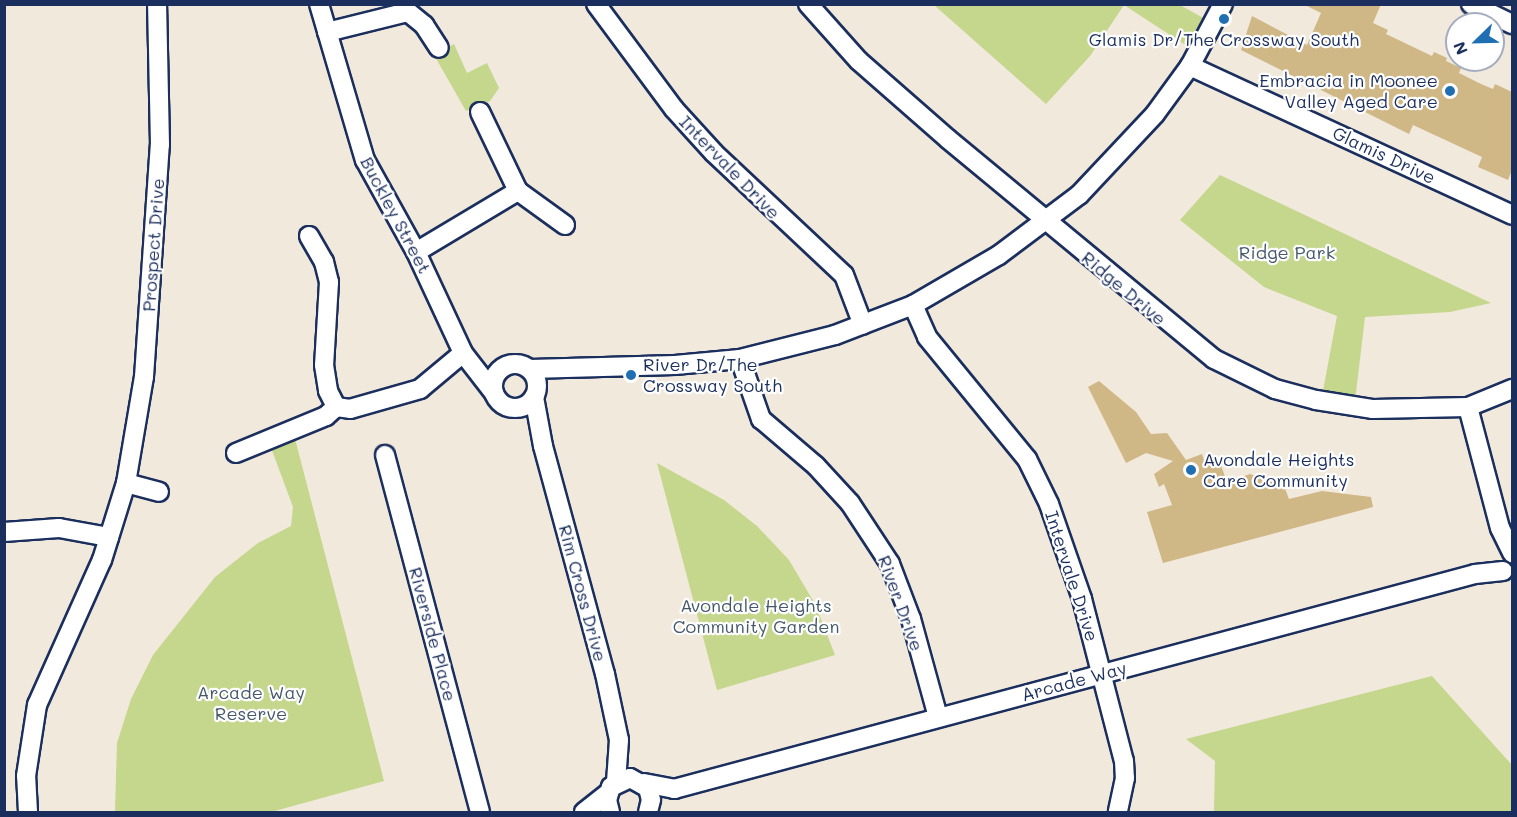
<!DOCTYPE html>
<html>
<head>
<meta charset="utf-8">
<style>
  body { margin:0 }
  #map { position:relative; width:1517px; height:817px; overflow:hidden; background:#f1e9db; font-family:Mali,sans-serif }
  div>[style] { position:absolute }
  .green>* { inset:0; background:#c4d78c }
  .building>* { inset:0; background:#cfb786 }
  .roads { filter:drop-shadow(2px 0 #1b2f5e) drop-shadow(-2px 0 #1b2f5e) drop-shadow(0 2px #1b2f5e) drop-shadow(0 -2px #1b2f5e) }
  .minor>* { height:18px; margin:-9px; padding:0 9px; transform-origin:9px; border-radius:9px; background:#fff }
  .minor>.ring { margin:-9px; padding:0; box-sizing:content-box; background:none; border:18px solid #fff; border-radius:50% }
  .dots>* { width:16px; height:16px; translate:-50% -50%; box-sizing:border-box; border:3px solid #fff; border-radius:50% }
  span { translate:-50% -50%; white-space:nowrap; text-align:center; line-height:1.15; -webkit-text-stroke:4.5px #fff; paint-order:stroke }
  .poi-label { font-size:18px; color:#1b2f5e }
  .right { translate:-100% -50%; text-align:right }
  .left { translate:0 -50%; text-align:left }
  .street-label { font-size:18px; color:#1b2f5e }
  .park-label { font-size:18px; color:#45596a }
  .frame { position:absolute; inset:0; border:6px solid #1b2f5e; pointer-events:none }
  .north { position:absolute; left:1445px; top:12px; width:60px; height:60px; box-sizing:border-box; background:#fff; border:2px solid #a4acbf; border-radius:50%; rotate:247deg; font-size:16px; font-weight:700; line-height:24px; text-align:center; color:#1b2f5e }
  .north::after { content:''; display:block; margin:auto; width:21px; height:27px; background:#1f6fb2; clip-path:polygon(50% 0,100% 100%,50% 72%,0 100%) }
</style>
</head>
<body>
<div id="map">
  <div class="green">
    <i style="clip-path:polygon(934px 5px,1180px 5px,1207px 20px,1190px 48px,1124px 5px,1090px 56px,1046px 104px)"></i>
    <i style="clip-path:polygon(454px 44px,467px 73px,487px 63px,499px 88px,490px 101px,466px 111px,434px 55px)"></i>
    <i style="clip-path:polygon(1220px 175px,1491px 303px,1450px 312px,1365px 317px,1355px 401px,1322px 396px,1337px 316px,1264px 287px,1180px 220px)"></i>
    <i style="clip-path:polygon(294px 435px,384px 781px,271px 812px,115px 812px,117px 743px,131px 699px,153px 655px,215px 577px,258px 543px,291px 526px,293px 507px,270px 445px)"></i>
    <i style="clip-path:polygon(657px 463px,724px 500px,757px 526px,789px 560px,815px 604px,835px 655px,717px 690px)"></i>
    <i style="clip-path:polygon(1432px 676px,1512px 765px,1512px 812px,1214px 812px,1215px 761px,1186px 739px)"></i>
  </div>
  <div class="building">
    <i style="clip-path:polygon(1303px 4px,1381px 4px,1373px 23px,1388px 30px,1386px 34px,1432px 56px,1434px 52px,1447px 58px,1446px 61px,1461px 68px,1459px 73px,1481px 84px,1493px 89px,1495px 84px,1512px 92px,1512px 170px,1508px 180px,1478px 167px,1482px 157px,1413px 125px,1409px 134px,1241px 50px,1252px 16px,1307px 45px,1321px 13px)"></i>
    <i style="clip-path:polygon(1099px 381px,1136px 412px,1151px 434px,1167px 433px,1186px 460px,1202px 454px,1205px 463px,1219px 460px,1227px 482px,1250px 474px,1284px 486px,1289px 499px,1322px 491px,1371px 497px,1373px 507px,1163px 563px,1147px 512px,1172px 505px,1164px 484px,1159px 487px,1154px 474px,1173px 461px,1146px 453px,1126px 463px,1088px 387px)"></i>
  </div>
  <div class="roads">
    <div class="minor">
      <i style="left:319px;top:4px;width:163px;rotate:73.6deg"></i>
      <i style="left:365px;top:160px;width:105px;rotate:61deg"></i>
      <i style="left:416px;top:252px;width:111px;rotate:65deg"></i>
      <i style="left:463px;top:353px;width:51px;rotate:52.2deg"></i>
      <i style="left:596px;top:4px;width:131px;rotate:53.4deg"></i>
      <i style="left:674px;top:109px;width:59px;rotate:47.7deg"></i>
      <i style="left:714px;top:153px;width:178px;rotate:43.2deg"></i>
      <i style="left:844px;top:275px;width:53px;rotate:69.2deg"></i>
      <i style="left:808px;top:4px;width:76px;rotate:48.2deg"></i>
      <i style="left:859px;top:61px;width:118px;rotate:41.2deg"></i>
      <i style="left:948px;top:139px;width:345px;rotate:39.6deg"></i>
      <i style="left:1214px;top:359px;width:68px;rotate:26.2deg"></i>
      <i style="left:1275px;top:389px;width:42px;rotate:15deg"></i>
      <i style="left:1316px;top:400px;width:58px;rotate:9deg"></i>
      <i style="left:1373px;top:409px;width:95px;rotate:-1.2deg"></i>
      <i style="left:1468px;top:407px;width:48px;rotate:-22.2deg"></i>
      <i style="left:1471px;top:4px;width:46px;rotate:26deg"></i>
      <i style="left:327px;top:32px;width:83px;rotate:-13.9deg"></i>
      <i style="left:408px;top:12px;width:21px;rotate:39deg"></i>
      <i style="left:424px;top:25px;width:27px;rotate:57deg"></i>
      <i style="left:1190px;top:66px;width:355px;rotate:24.8deg"></i>
      <i style="left:480px;top:112px;width:88px;rotate:64.3deg"></i>
      <i style="left:518px;top:191px;width:58px;rotate:35.9deg"></i>
      <i style="left:309px;top:236px;width:30px;rotate:60deg"></i>
      <i style="left:324px;top:262px;width:21px;rotate:76deg"></i>
      <i style="left:329px;top:282px;width:83px;rotate:93.4deg"></i>
      <i style="left:324px;top:365px;width:26px;rotate:81deg"></i>
      <i style="left:328px;top:391px;width:18px;rotate:63deg"></i>
      <i style="left:416px;top:252px;width:119px;rotate:-30.9deg"></i>
      <i style="left:913px;top:305px;width:35px;rotate:66deg"></i>
      <i style="left:927px;top:337px;width:158px;rotate:50.7deg"></i>
      <i style="left:1027px;top:459px;width:50px;rotate:63.9deg"></i>
      <i style="left:1049px;top:504px;width:101px;rotate:70.8deg"></i>
      <i style="left:1082px;top:599px;width:167px;rotate:75.5deg"></i>
      <i style="left:1124px;top:761px;width:17px;rotate:87deg"></i>
      <i style="left:1125px;top:778px;width:35px;rotate:102deg"></i>
      <i style="left:740px;top:359px;width:64px;rotate:70.7deg"></i>
      <i style="left:761px;top:419px;width:72px;rotate:40.5deg"></i>
      <i style="left:816px;top:466px;width:50px;rotate:47.4deg"></i>
      <i style="left:850px;top:503px;width:73px;rotate:56.7deg"></i>
      <i style="left:890px;top:564px;width:59px;rotate:69.1deg"></i>
      <i style="left:911px;top:619px;width:102px;rotate:74.6deg"></i>
      <i class="ring" style="left:493px;top:364px;width:26px;height:26px"></i>
      <i style="left:530px;top:369px;width:145px;rotate:-1.6deg"></i>
      <i style="left:675px;top:365px;width:65px;rotate:-5.3deg"></i>
      <i style="left:740px;top:359px;width:98px;rotate:-14.2deg"></i>
      <i style="left:835px;top:335px;width:84px;rotate:-21deg"></i>
      <i style="left:913px;top:305px;width:99px;rotate:-30.2deg"></i>
      <i style="left:999px;top:255px;width:100px;rotate:-36.9deg"></i>
      <i style="left:1079px;top:195px;width:111px;rotate:-46.8deg"></i>
      <i style="left:1155px;top:114px;width:59px;rotate:-53.9deg"></i>
      <i style="left:1190px;top:66px;width:70px;rotate:-62deg"></i>
      <i style="left:534px;top:397px;width:50px;rotate:79.6deg"></i>
      <i style="left:543px;top:446px;width:236px;rotate:74.8deg"></i>
      <i style="left:605px;top:674px;width:67px;rotate:78deg"></i>
      <i style="left:619px;top:740px;width:42px;rotate:94.1deg"></i>
      <i style="left:336px;top:407px;width:14px;rotate:8deg"></i>
      <i style="left:350px;top:409px;width:73px;rotate:-15.9deg"></i>
      <i style="left:420px;top:389px;width:56px;rotate:-39.9deg"></i>
      <i style="left:1468px;top:407px;width:125px;rotate:75.2deg"></i>
      <i style="left:1500px;top:528px;width:28px;rotate:64deg"></i>
      <i style="left:236px;top:453px;width:97px;rotate:-22.3deg"></i>
      <i style="left:326px;top:416px;width:13px;rotate:-42deg"></i>
      <i style="left:385px;top:455px;width:369px;rotate:75.1deg"></i>
      <i style="left:126px;top:483px;width:34px;rotate:15deg"></i>
      <i style="left:4px;top:532px;width:55px;rotate:-4.2deg"></i>
      <i style="left:59px;top:528px;width:51px;rotate:10.2deg"></i>
      <i style="left:644px;top:783px;width:31px;rotate:11deg"></i>
      <i style="left:674px;top:789px;width:829px;rotate:-15.02deg"></i>
      <i style="left:1475px;top:574px;width:28px;rotate:-6deg"></i>
      <i style="left:28px;top:812px;width:36px;rotate:-93deg"></i>
      <i style="left:26px;top:776px;width:72px;rotate:-81.2deg"></i>
      <i style="left:37px;top:705px;width:159px;rotate:-65.9deg"></i>
      <i style="left:102px;top:560px;width:81px;rotate:-72.7deg"></i>
      <i style="left:126px;top:483px;width:108px;rotate:-80.4deg"></i>
      <i style="left:144px;top:377px;width:233px;rotate:-86.1deg"></i>
      <i style="left:160px;top:145px;width:141px;rotate:-91.2deg"></i>
      <i style="left:584px;top:812px;width:31px;rotate:-38deg"></i>
      <i style="left:610px;top:812px;width:12px;rotate:-104deg"></i>
      <i style="left:607px;top:800px;width:14px;rotate:-73deg"></i>
      <i style="left:611px;top:787px;width:21px;rotate:-25deg"></i>
      <i style="left:630px;top:778px;width:21px;rotate:29deg"></i>
      <i style="left:648px;top:788px;width:12px;rotate:76deg"></i>
      <i style="left:651px;top:800px;width:12px;rotate:104deg"></i>
    </div>
  </div>
  <div class="dots">
    <i style="left:1224px;top:19px;background:#1f6fb2"></i>
    <i style="left:1450px;top:91px;background:#1f6fb2"></i>
    <i style="left:631px;top:375px;background:#1f6fb2"></i>
    <i style="left:1191px;top:470px;background:#1f6fb2"></i>
  </div>
  <div class="poi-label">
    <span style="left:1224px;top:39px">Glamis Dr/The Crossway South</span>
    <span class="right" style="left:1438px;top:91px">Embracia in Moonee<br>Valley Aged Care</span>
    <span class="left" style="left:643px;top:375px">River Dr/The<br>Crossway South</span>
    <span class="left" style="left:1203px;top:470px">Avondale Heights<br>Care Community</span>
  </div>
  <div class="street-label">
    <span style="left:1384px;top:155px;rotate:25deg">Glamis Drive</span>
    <span style="left:730px;top:167px;rotate:46deg">Intervale Drive</span>
    <span style="left:396px;top:215px;rotate:62deg">Buckley Street</span>
    <span style="left:153px;top:245px;rotate:-86deg">Prospect Drive</span>
    <span style="left:1124px;top:288px;rotate:40deg">Ridge Drive</span>
    <span style="left:1072px;top:576px;rotate:72deg">Intervale Drive</span>
    <span style="left:583px;top:593px;rotate:75deg">Rim Cross Drive</span>
    <span style="left:901px;top:603px;rotate:70deg">River Drive</span>
    <span style="left:433px;top:634px;rotate:75deg">Riverside Place</span>
    <span style="left:1074px;top:681px;rotate:-15deg">Arcade Way</span>
  </div>
  <div class="park-label">
    <span style="left:1287px;top:252px">Ridge Park</span>
    <span style="left:756px;top:616px">Avondale Heights<br>Community Garden</span>
    <span style="left:251px;top:703px">Arcade Way<br>Reserve</span>
  </div>
  <div class="frame"></div>
  <div class="north">N</div>
</div>
</body>
</html>
